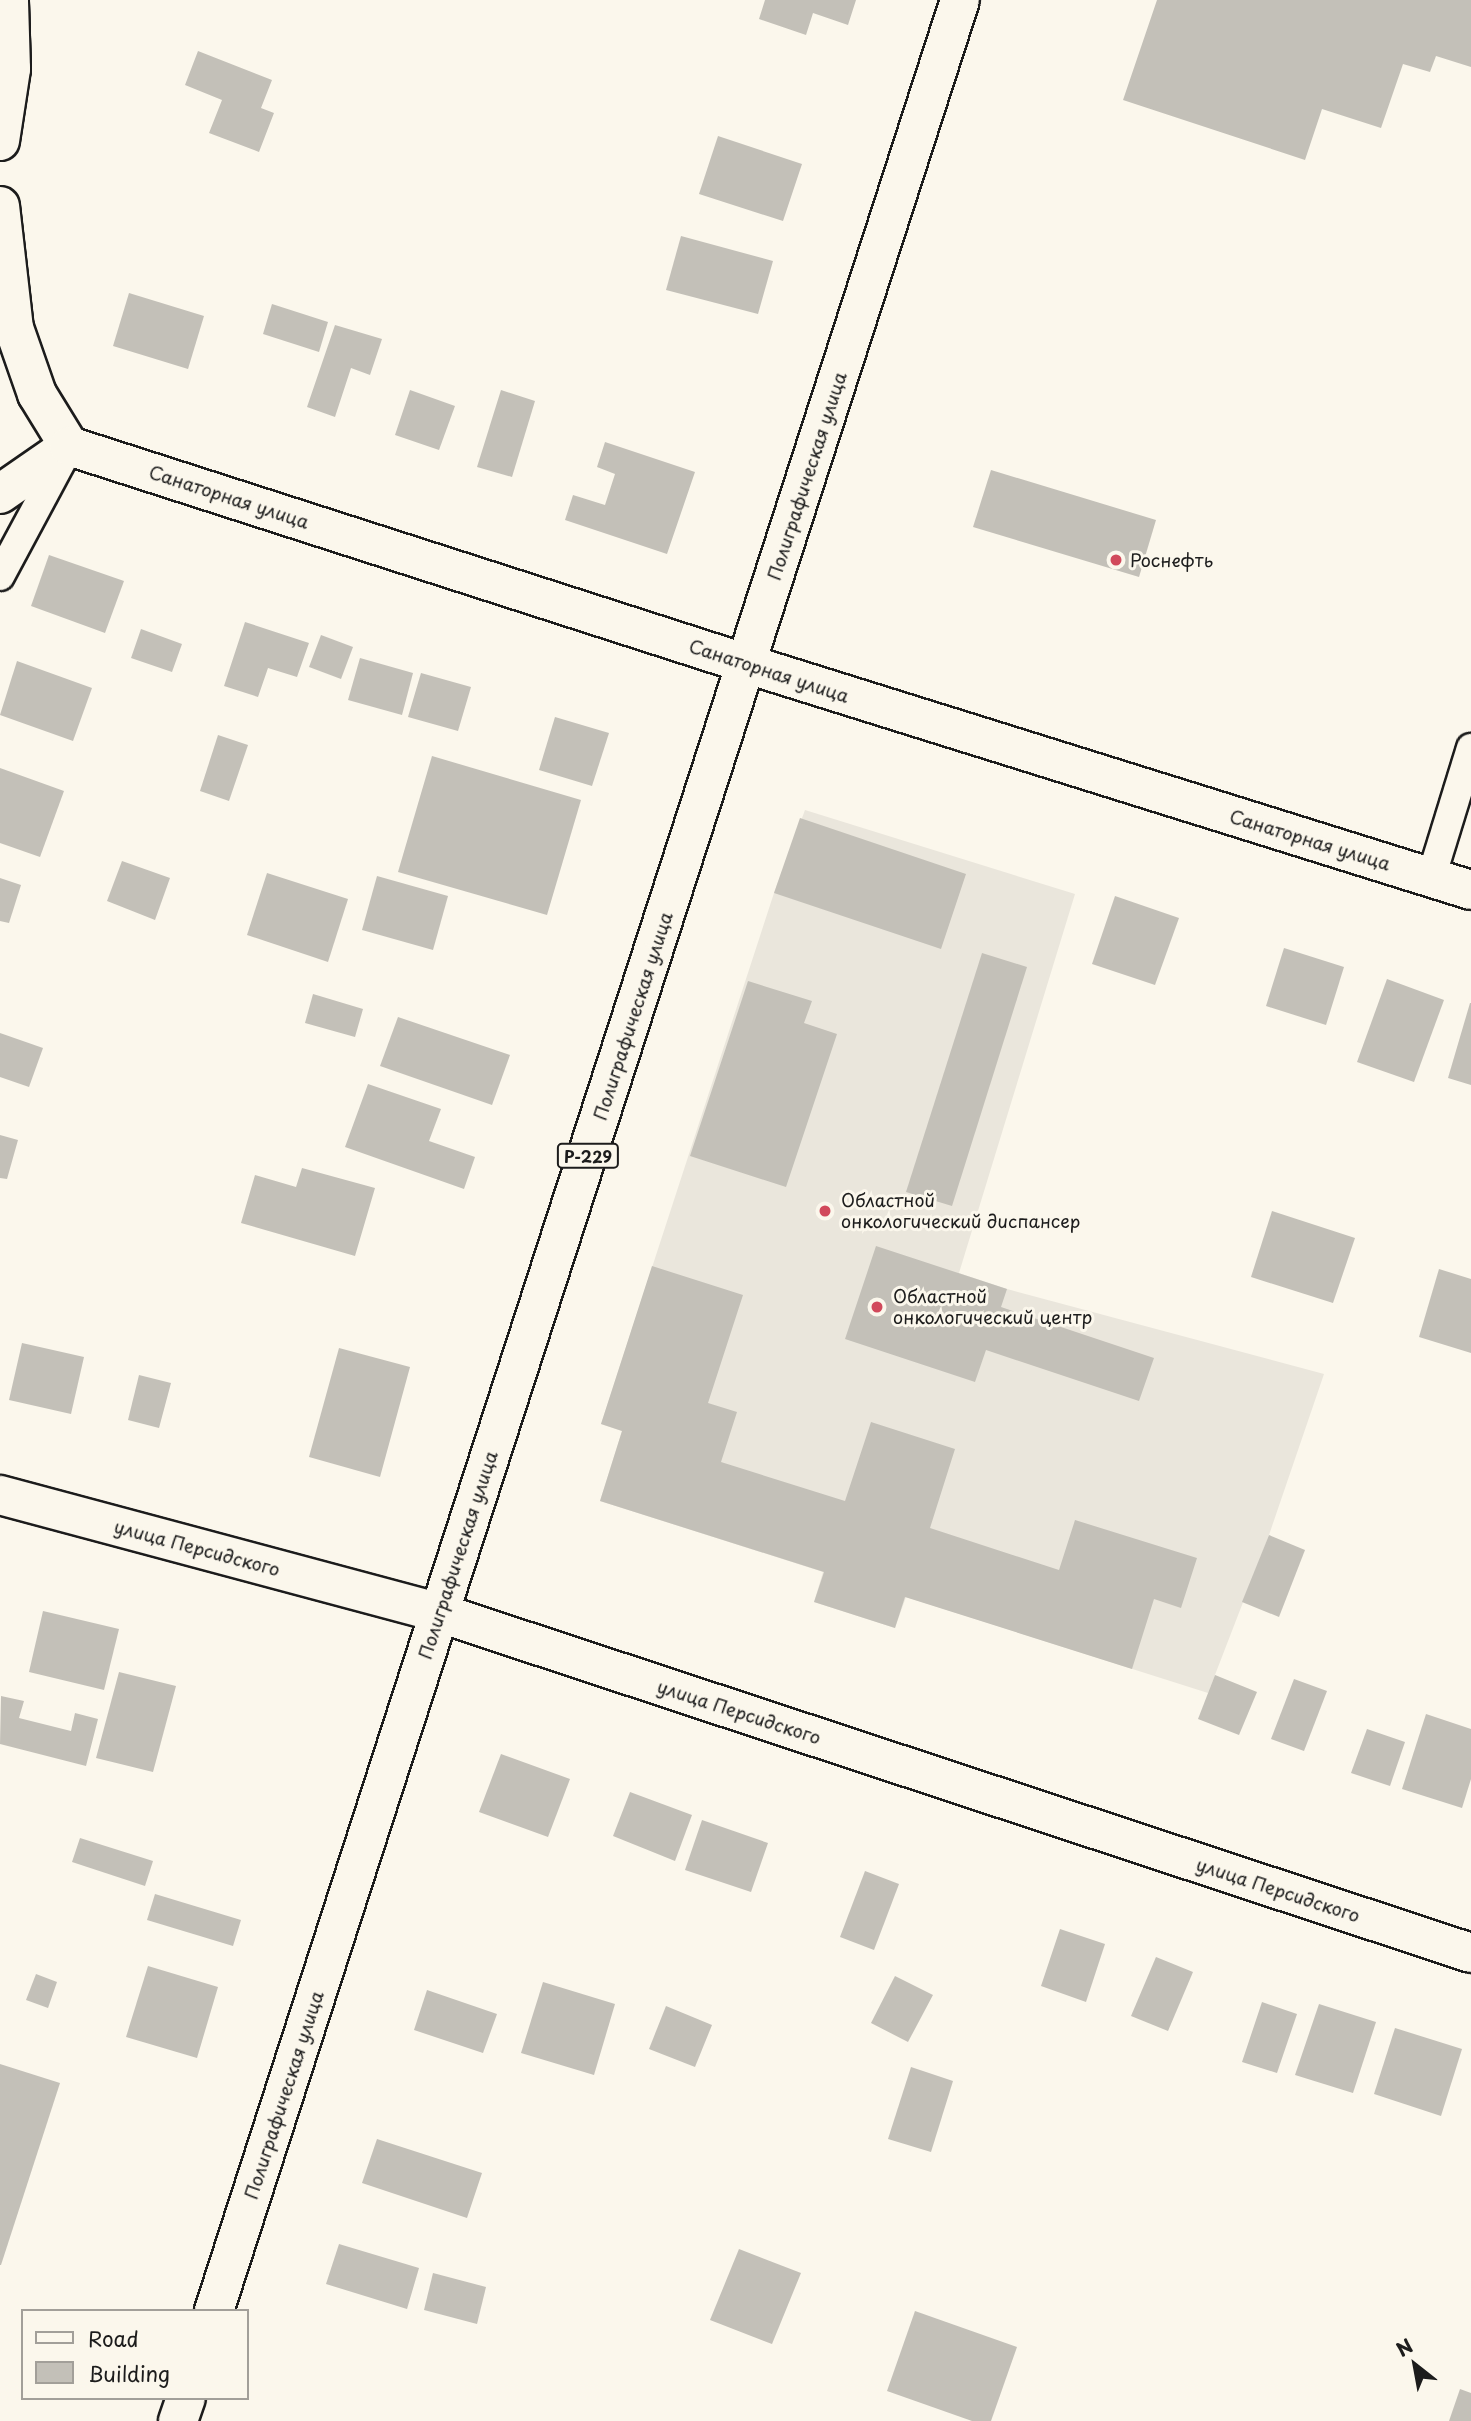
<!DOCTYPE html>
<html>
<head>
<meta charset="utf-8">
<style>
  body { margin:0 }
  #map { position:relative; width:1471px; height:2421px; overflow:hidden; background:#fbf7ec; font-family:"Playpen Sans",sans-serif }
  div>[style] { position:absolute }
  .built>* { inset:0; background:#eae6dc }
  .building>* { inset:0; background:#c3c0b8 }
  .roads { filter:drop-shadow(2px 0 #1c1c1c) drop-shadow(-2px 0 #1c1c1c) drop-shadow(0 2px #1c1c1c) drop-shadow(0 -2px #1c1c1c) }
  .lane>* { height:28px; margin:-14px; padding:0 14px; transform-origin:14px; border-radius:14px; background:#fbf7ec }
  .street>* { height:38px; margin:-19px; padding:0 19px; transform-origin:19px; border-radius:19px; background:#fbf7ec }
  .primary>* { height:38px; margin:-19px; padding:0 19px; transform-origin:19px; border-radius:19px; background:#fbf7ec }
  .dots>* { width:19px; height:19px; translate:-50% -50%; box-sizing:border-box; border:4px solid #fbf7ec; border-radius:50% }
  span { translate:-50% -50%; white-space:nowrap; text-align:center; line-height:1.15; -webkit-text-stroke:6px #fbf7ec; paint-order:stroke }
  .shield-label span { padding:2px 5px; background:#fbf7ec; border:2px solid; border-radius:5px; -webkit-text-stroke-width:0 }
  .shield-label { font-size:16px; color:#1c1c1c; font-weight:700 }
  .street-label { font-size:18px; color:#1c1c1c }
  .poi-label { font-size:18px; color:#1c1c1c }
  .left { translate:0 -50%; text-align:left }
  .legend { position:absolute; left:21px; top:2309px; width:228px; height:91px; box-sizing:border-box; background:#fbf7ec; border:2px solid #a29f99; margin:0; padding:9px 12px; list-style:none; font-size:21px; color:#1c1c1c }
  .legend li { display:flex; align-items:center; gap:14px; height:35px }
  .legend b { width:35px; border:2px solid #a29f99 }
  .north { position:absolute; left:1380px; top:2330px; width:70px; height:70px; -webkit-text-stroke:5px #fbf7ec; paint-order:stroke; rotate:329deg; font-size:19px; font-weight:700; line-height:28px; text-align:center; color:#1c1c1c }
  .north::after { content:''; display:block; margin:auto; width:24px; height:32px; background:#1c1c1c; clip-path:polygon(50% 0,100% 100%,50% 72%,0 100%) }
</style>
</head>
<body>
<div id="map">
  <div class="built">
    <i style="clip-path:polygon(805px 810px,1075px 894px,959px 1273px,1007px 1289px,1324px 1374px,1269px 1535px,1208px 1693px,906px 1597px,895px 1628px,814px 1602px,823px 1572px,600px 1501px,622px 1431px,601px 1424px,774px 893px)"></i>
  </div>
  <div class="building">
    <i style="clip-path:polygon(765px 0,856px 0,848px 25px,813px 13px,806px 35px,759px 19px)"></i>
    <i style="clip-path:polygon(1157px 0,1471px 0,1471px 67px,1436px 56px,1430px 72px,1403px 64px,1381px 128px,1322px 109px,1305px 160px,1123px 100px)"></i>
    <i style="clip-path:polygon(198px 51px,272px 80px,261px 108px,274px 113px,259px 152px,209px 133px,222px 100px,185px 85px)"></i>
    <i style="clip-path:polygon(718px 136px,802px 164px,783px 221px,699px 194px)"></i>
    <i style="clip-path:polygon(681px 236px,773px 261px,758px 314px,666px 290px)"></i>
    <i style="clip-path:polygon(129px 293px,204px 316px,188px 369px,113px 346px)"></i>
    <i style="clip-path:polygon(272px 304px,328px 322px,319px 352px,263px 334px)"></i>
    <i style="clip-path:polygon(335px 325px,382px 339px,370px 375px,351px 368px,335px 417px,307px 407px)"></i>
    <i style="clip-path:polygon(410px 390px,455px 406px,439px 450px,395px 435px)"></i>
    <i style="clip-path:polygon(501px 390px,535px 401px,512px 477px,477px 467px)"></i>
    <i style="clip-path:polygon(605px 442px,695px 472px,667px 554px,565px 520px,573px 495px,605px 505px,615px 474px,597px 467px)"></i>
    <i style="clip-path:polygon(991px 470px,1156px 520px,1139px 577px,973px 527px)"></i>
    <i style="clip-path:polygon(49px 555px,124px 581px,105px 633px,31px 606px)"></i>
    <i style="clip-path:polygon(245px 622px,309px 643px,297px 677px,268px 668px,258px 697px,224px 686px)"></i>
    <i style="clip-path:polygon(141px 629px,182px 644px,172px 672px,131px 658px)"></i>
    <i style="clip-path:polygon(321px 635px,353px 647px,341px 679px,309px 667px)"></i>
    <i style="clip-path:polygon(360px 658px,413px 673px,402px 715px,348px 700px)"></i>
    <i style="clip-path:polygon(17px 661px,92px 688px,73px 741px,0 715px)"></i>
    <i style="clip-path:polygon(421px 673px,471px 687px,458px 731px,408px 717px)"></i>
    <i style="clip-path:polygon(555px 717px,609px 733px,592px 786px,539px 770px)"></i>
    <i style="clip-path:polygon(218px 735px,248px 745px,229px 801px,200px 791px)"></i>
    <i style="clip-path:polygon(432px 756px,581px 800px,547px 915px,398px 872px)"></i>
    <i style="clip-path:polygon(0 768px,64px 791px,40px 857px,0 843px)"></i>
    <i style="clip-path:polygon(800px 818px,966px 874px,941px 949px,774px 893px)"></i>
    <i style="clip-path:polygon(122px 861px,170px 878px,155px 920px,107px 901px)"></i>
    <i style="clip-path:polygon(267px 873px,348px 899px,328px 962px,247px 935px)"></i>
    <i style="clip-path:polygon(377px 876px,448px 896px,433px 950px,362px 930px)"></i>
    <i style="clip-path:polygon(0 878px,21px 885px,9px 923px,0 921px)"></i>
    <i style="clip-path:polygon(1115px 896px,1179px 918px,1155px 985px,1092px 964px)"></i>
    <i style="clip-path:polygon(1284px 948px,1344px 967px,1326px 1025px,1266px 1006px)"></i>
    <i style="clip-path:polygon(982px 953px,1027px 967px,952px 1206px,906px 1192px)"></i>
    <i style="clip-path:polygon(1387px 979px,1444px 1000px,1414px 1082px,1357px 1062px)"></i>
    <i style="clip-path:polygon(748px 981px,812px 1001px,804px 1023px,837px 1034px,786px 1187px,690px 1156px)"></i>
    <i style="clip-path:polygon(313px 994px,363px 1009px,355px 1037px,305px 1023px)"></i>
    <i style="clip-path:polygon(1470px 1003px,1471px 1003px,1471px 1085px,1448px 1078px)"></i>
    <i style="clip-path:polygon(398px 1017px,510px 1055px,492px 1105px,380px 1066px)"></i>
    <i style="clip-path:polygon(0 1033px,43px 1048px,29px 1087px,0 1077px)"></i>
    <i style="clip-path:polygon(368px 1084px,441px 1109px,429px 1141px,475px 1157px,464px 1189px,345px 1147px)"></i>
    <i style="clip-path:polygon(0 1135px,18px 1140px,7px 1179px,0 1178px)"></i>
    <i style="clip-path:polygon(302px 1168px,375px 1188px,355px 1256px,241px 1223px,255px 1175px,296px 1187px)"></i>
    <i style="clip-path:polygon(1272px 1211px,1355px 1238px,1333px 1303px,1251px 1277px)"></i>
    <i style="clip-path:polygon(876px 1246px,1007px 1289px,1001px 1307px,1154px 1358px,1139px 1401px,986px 1350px,975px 1382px,845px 1339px)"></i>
    <i style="clip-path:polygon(652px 1266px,743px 1295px,708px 1403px,737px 1412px,721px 1462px,845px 1501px,871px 1422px,955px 1449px,930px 1528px,1059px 1570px,1075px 1520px,1197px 1558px,1181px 1608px,1154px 1599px,1132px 1669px,905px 1597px,895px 1628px,814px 1602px,824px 1572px,600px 1501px,622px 1431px,601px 1424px)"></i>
    <i style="clip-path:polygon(1439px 1269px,1471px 1279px,1471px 1353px,1419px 1337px)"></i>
    <i style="clip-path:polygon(22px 1343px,84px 1357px,71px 1414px,9px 1400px)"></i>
    <i style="clip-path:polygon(339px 1348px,410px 1367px,380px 1477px,309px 1457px)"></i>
    <i style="clip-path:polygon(139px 1375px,171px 1383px,159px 1428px,128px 1420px)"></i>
    <i style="clip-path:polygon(1269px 1535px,1305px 1550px,1279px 1617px,1242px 1602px)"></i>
    <i style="clip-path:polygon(43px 1611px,119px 1629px,104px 1690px,29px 1672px)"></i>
    <i style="clip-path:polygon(119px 1672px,176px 1686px,153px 1772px,96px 1758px)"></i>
    <i style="clip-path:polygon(1215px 1675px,1257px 1692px,1239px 1735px,1198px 1719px)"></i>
    <i style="clip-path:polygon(1294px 1679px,1327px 1691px,1304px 1751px,1271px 1739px)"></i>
    <i style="clip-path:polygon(1px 1696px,24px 1701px,19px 1718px,71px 1731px,75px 1713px,98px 1719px,86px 1766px,0 1744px)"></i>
    <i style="clip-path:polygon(1426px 1714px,1471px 1729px,1471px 1779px,1462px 1808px,1402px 1789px)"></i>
    <i style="clip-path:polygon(1367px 1729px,1405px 1742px,1390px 1786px,1351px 1773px)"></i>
    <i style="clip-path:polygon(501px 1754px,570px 1779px,548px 1837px,479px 1812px)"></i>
    <i style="clip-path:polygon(630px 1792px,692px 1815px,675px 1861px,613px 1836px)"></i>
    <i style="clip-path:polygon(702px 1820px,768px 1843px,751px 1892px,685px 1870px)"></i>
    <i style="clip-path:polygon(80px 1838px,153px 1861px,145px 1886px,72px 1862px)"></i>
    <i style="clip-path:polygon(865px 1871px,899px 1884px,874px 1950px,840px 1937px)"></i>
    <i style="clip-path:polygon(155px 1894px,241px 1920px,233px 1946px,147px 1920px)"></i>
    <i style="clip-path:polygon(1060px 1929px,1105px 1944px,1086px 2002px,1041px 1986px)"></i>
    <i style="clip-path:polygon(1156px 1957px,1193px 1972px,1168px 2031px,1131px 2016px)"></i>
    <i style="clip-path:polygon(148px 1966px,218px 1987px,197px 2058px,126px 2037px)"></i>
    <i style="clip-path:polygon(36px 1974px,57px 1982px,48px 2008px,26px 2000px)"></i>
    <i style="clip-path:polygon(895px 1976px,933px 1995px,908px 2042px,871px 2023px)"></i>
    <i style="clip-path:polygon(543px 1982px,615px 2004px,594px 2075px,521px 2053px)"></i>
    <i style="clip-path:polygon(427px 1990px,497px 2014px,483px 2053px,414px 2030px)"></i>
    <i style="clip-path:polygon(1262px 2002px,1297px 2014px,1277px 2073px,1242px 2062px)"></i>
    <i style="clip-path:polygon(1319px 2004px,1376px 2022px,1353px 2093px,1295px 2075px)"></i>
    <i style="clip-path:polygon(666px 2006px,712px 2025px,695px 2067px,649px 2049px)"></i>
    <i style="clip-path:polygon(1395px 2028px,1462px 2049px,1441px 2116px,1374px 2094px)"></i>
    <i style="clip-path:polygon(0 2064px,60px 2083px,1px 2265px,0 2265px)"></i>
    <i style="clip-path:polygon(911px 2067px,953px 2081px,931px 2152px,888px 2139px)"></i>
    <i style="clip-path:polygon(377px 2139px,482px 2173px,467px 2218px,362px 2183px)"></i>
    <i style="clip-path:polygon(339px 2244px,419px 2268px,407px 2309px,326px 2284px)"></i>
    <i style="clip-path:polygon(739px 2249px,801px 2273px,772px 2344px,710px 2320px)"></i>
    <i style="clip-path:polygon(433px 2273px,486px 2287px,477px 2324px,424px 2310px)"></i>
    <i style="clip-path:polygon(915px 2311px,1017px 2347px,991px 2421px,972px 2421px,887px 2391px)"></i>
    <i style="clip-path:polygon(1460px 2389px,1471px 2393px,1471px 2421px,1449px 2421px)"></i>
  </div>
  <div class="roads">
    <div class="lane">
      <i style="left:0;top:576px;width:144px;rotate:-61.8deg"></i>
      <i style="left:1431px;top:878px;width:136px;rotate:-72.9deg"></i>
    </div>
    <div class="street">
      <i style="left:0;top:141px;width:73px;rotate:-81.3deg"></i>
      <i style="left:11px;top:69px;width:69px;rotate:-91.7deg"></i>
      <i style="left:0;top:206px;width:123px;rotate:83.5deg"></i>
      <i style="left:14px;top:328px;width:70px;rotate:70.8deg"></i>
      <i style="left:37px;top:394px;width:61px;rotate:58.4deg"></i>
      <i style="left:69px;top:446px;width:84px;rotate:145.2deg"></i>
      <i style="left:69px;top:446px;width:712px;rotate:17.82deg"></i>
      <i style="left:747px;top:664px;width:758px;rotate:17.34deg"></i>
      <i style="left:0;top:1495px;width:456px;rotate:15deg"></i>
      <i style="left:440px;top:1613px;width:1086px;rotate:18.25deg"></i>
    </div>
    <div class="primary">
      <i style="left:214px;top:2311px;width:2428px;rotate:-72.11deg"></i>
      <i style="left:178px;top:2421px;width:24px;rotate:-71deg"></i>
    </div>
  </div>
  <div class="dots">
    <i style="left:1116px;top:560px;background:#d1495b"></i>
    <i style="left:825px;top:1211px;background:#d1495b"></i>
    <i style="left:877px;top:1307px;background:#d1495b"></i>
  </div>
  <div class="shield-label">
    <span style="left:588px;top:1156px">Р-229</span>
  </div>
  <div class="street-label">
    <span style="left:807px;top:476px;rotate:-72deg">Полиграфическая улица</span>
    <span style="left:229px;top:497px;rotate:18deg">Санаторная улица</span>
    <span style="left:769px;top:671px;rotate:18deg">Санаторная улица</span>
    <span style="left:1310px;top:840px;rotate:17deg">Санаторная улица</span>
    <span style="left:633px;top:1016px;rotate:-72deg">Полиграфическая улица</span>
    <span style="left:197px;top:1548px;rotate:15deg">улица Персидского</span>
    <span style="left:458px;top:1555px;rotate:-72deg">Полиграфическая улица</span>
    <span style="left:739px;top:1712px;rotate:18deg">улица Персидского</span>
    <span style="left:1278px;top:1890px;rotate:18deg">улица Персидского</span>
    <span style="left:284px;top:2095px;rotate:-72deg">Полиграфическая улица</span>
  </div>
  <div class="poi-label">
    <span class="left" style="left:1130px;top:560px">Роснефть</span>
    <span class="left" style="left:841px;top:1211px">Областной<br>онкологический диспансер</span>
    <span class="left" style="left:893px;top:1307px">Областной<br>онкологический центр</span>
  </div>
  <ul class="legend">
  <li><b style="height:9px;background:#fbf7ec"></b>Road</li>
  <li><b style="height:19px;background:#c3c0b8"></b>Building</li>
  </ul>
  <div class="north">N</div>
</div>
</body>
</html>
